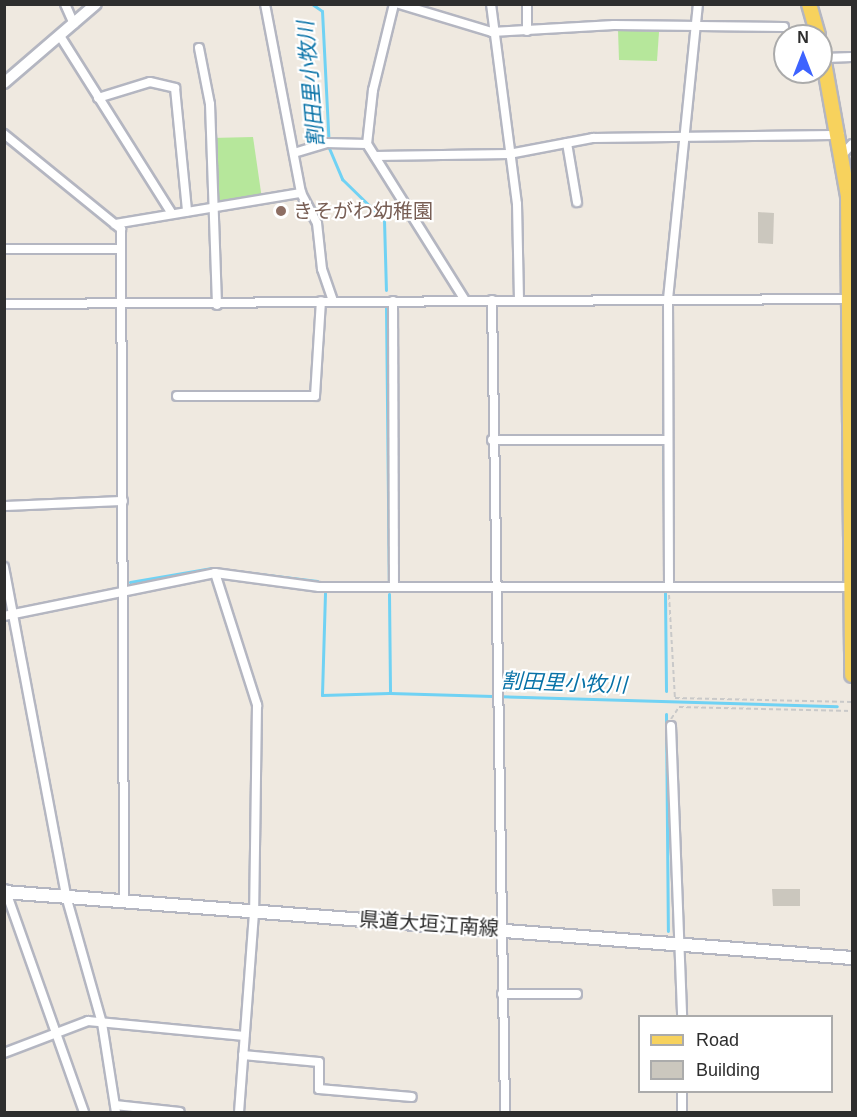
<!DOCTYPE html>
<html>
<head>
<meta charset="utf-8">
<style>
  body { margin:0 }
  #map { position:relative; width:857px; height:1117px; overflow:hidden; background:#efe9e0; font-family:Helvetica,"Noto Sans JP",sans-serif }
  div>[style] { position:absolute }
  .green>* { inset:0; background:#b6e79b }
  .stream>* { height:3px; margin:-1.5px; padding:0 1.5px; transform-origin:1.5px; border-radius:1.5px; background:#70d2f4 }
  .building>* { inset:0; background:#cbc7be }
  .path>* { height:2px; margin-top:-1px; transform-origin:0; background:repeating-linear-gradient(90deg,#c9c9c9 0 4.5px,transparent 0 7.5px) }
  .roads { filter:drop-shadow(2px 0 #b4b6c1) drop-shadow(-2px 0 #b4b6c1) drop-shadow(0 2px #b4b6c1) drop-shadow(0 -2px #b4b6c1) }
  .minor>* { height:8px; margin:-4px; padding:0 4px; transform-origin:4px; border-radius:4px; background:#fff }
  .tertiary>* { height:10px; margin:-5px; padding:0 5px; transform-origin:5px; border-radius:5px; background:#fff }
  .secondary>* { height:12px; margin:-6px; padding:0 6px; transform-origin:6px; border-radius:6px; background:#fff }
  .primary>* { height:14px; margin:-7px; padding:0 7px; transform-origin:7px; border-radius:7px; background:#f7d25d }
  .dots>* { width:16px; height:16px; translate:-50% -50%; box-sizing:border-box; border:3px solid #fff; border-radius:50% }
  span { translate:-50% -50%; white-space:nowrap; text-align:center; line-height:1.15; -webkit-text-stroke:4.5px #fff; paint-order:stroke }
  .education-label { font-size:20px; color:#785e54 }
  .left { translate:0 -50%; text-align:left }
  .street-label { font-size:20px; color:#2e2e2e }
  .water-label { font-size:21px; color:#0872a7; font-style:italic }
  .frame { position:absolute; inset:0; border:6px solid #2e2e2e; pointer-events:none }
  .legend { position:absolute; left:638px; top:1015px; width:195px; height:78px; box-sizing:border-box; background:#fff; border:2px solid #ababab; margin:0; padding:8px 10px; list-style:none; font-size:18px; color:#2e2e2e }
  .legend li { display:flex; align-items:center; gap:12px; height:30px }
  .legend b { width:30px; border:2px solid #ababab }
  .north { position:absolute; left:773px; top:24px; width:60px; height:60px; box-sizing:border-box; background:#fff; border:2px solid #ababab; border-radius:50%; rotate:0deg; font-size:16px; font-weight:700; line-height:24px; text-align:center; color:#2e2e2e }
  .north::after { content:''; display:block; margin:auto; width:21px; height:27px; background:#3d63ff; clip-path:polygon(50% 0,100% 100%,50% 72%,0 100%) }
</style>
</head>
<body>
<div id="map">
  <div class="green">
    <i style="clip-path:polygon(618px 30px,659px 32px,657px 61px,619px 60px)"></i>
    <i style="clip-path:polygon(253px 137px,262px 199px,217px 206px,211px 138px)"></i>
  </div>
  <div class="stream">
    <i style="left:312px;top:4px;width:12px;rotate:35deg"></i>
    <i style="left:322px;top:11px;width:137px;rotate:87.1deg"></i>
    <i style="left:329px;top:148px;width:34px;rotate:67deg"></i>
    <i style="left:342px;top:179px;width:59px;rotate:44.3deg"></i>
    <i style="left:384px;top:220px;width:70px;rotate:88.4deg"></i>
    <i style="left:664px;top:291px;width:54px;rotate:-83.7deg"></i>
    <i style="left:386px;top:307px;width:275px;rotate:89.4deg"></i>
    <i style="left:663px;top:433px;width:121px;rotate:-89.5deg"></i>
    <i style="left:663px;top:443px;width:136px;rotate:89.2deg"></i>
    <i style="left:130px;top:582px;width:83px;rotate:-9.7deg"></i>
    <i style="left:212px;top:568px;width:106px;rotate:7.1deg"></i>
    <i style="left:325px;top:593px;width:102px;rotate:91.7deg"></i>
    <i style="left:322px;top:695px;width:67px;rotate:-1.7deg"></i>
    <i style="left:665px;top:593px;width:98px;rotate:89.4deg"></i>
    <i style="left:389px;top:594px;width:99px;rotate:89.4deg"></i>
    <i style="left:390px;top:693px;width:447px;rotate:1.7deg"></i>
    <i style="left:666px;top:714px;width:217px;rotate:89.5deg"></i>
  </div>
  <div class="building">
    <i style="clip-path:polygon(758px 212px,774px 213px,773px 244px,758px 243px)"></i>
    <i style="clip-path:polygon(772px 889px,800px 889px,800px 906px,773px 906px)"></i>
  </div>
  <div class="path">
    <i style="left:669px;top:595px;width:103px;rotate:86.7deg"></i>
    <i style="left:675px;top:698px;width:177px;rotate:1.3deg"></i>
    <i style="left:671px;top:719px;width:14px;rotate:-56deg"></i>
    <i style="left:679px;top:707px;width:173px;rotate:1.3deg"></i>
  </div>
  <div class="roads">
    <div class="minor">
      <i style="left:65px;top:4px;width:22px;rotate:66deg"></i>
      <i style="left:265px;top:4px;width:192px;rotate:79.2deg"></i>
      <i style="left:301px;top:193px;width:34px;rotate:62deg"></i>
      <i style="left:317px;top:223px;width:46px;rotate:83.8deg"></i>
      <i style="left:322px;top:269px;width:34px;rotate:71deg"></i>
      <i style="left:394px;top:4px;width:89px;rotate:103.7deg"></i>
      <i style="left:373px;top:90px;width:54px;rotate:96.3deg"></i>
      <i style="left:367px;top:144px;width:184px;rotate:57.9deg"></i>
      <i style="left:399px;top:4px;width:97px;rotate:16.8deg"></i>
      <i style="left:492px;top:32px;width:122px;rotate:-3.3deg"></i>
      <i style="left:614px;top:25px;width:170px;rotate:0.7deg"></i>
      <i style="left:491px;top:4px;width:202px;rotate:82.6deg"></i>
      <i style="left:517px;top:204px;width:96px;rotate:88.8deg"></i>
      <i style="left:527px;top:4px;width:27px;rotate:90deg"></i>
      <i style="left:60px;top:36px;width:210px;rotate:57.8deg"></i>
      <i style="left:199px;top:48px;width:57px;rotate:78.9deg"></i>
      <i style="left:210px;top:104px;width:201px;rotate:88deg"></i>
      <i style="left:825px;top:58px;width:27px;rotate:-2deg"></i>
      <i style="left:98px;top:98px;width:54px;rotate:-17.1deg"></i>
      <i style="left:150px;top:82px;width:26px;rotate:13deg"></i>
      <i style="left:175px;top:88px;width:124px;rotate:84.4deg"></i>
      <i style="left:4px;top:134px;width:151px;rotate:39.1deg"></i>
      <i style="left:121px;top:229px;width:673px;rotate:89.74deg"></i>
      <i style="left:567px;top:143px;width:60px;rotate:80.4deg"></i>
      <i style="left:294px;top:153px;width:34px;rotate:-17deg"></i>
      <i style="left:326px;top:143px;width:41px;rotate:1.4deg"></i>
      <i style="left:843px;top:154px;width:13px;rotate:-48deg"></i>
      <i style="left:375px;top:156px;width:134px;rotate:-0.9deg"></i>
      <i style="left:509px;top:154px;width:86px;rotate:-10.8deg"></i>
      <i style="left:593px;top:138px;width:247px;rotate:-0.7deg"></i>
      <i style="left:115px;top:224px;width:189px;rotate:-9.5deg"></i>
      <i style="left:4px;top:249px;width:117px"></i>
      <i style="left:492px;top:300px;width:812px;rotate:89.08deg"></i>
      <i style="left:393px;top:301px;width:286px;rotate:89.8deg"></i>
      <i style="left:4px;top:304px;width:846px;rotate:-0.34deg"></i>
      <i style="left:177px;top:396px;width:138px"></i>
      <i style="left:315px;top:396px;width:95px;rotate:-86.4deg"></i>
      <i style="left:492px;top:440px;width:176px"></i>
      <i style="left:4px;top:506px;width:119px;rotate:-2.4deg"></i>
      <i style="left:4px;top:567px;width:335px;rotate:79.3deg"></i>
      <i style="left:66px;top:896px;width:132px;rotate:74.2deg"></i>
      <i style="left:102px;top:1023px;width:90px;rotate:81.1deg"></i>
      <i style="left:215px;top:573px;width:139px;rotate:72.3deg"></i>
      <i style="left:257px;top:705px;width:208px;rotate:90.8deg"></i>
      <i style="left:254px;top:913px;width:200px;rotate:94.3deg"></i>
      <i style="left:669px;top:586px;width:287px;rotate:-90.2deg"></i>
      <i style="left:668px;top:299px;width:297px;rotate:-84.2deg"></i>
      <i style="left:4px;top:616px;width:215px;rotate:-11.5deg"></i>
      <i style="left:215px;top:573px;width:105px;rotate:7.7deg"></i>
      <i style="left:319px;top:587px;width:533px"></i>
      <i style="left:671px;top:726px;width:290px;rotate:87.8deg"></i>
      <i style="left:5px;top:889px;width:237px;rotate:70.5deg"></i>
      <i style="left:502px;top:994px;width:75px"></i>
      <i style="left:4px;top:1053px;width:90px;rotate:-20.9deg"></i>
      <i style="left:88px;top:1021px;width:157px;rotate:5.5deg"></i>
      <i style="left:243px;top:1055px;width:76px;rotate:5.3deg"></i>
      <i style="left:319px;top:1062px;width:27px;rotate:90deg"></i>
      <i style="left:319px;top:1089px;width:93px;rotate:4.9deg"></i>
      <i style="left:115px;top:1105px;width:65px;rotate:6.1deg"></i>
      <i style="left:682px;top:1112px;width:20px;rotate:-90deg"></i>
    </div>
    <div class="tertiary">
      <i style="left:4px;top:83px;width:121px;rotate:-40.7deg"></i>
    </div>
    <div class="secondary">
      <i style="left:4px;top:892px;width:851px;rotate:4.45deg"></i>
    </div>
    <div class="primary">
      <i style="left:809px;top:4px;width:33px;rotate:74deg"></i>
      <i style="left:821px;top:46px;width:152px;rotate:79.8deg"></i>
      <i style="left:848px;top:196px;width:479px;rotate:89.5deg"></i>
    </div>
  </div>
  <div class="dots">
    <i style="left:281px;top:211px;background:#8d6e63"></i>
  </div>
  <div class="education-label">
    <span class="left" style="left:293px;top:211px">きそがわ幼稚園</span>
  </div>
  <div class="street-label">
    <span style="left:429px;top:924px;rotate:4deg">県道大垣江南線</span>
  </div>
  <div class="water-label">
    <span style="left:311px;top:84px;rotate:-95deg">割田里小牧川</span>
    <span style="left:564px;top:683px;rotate:2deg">割田里小牧川</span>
  </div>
  <div class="frame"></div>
  <ul class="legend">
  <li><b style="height:8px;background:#f7d25d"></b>Road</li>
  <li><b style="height:16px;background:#cbc7be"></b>Building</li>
  </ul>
  <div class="north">N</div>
</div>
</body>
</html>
